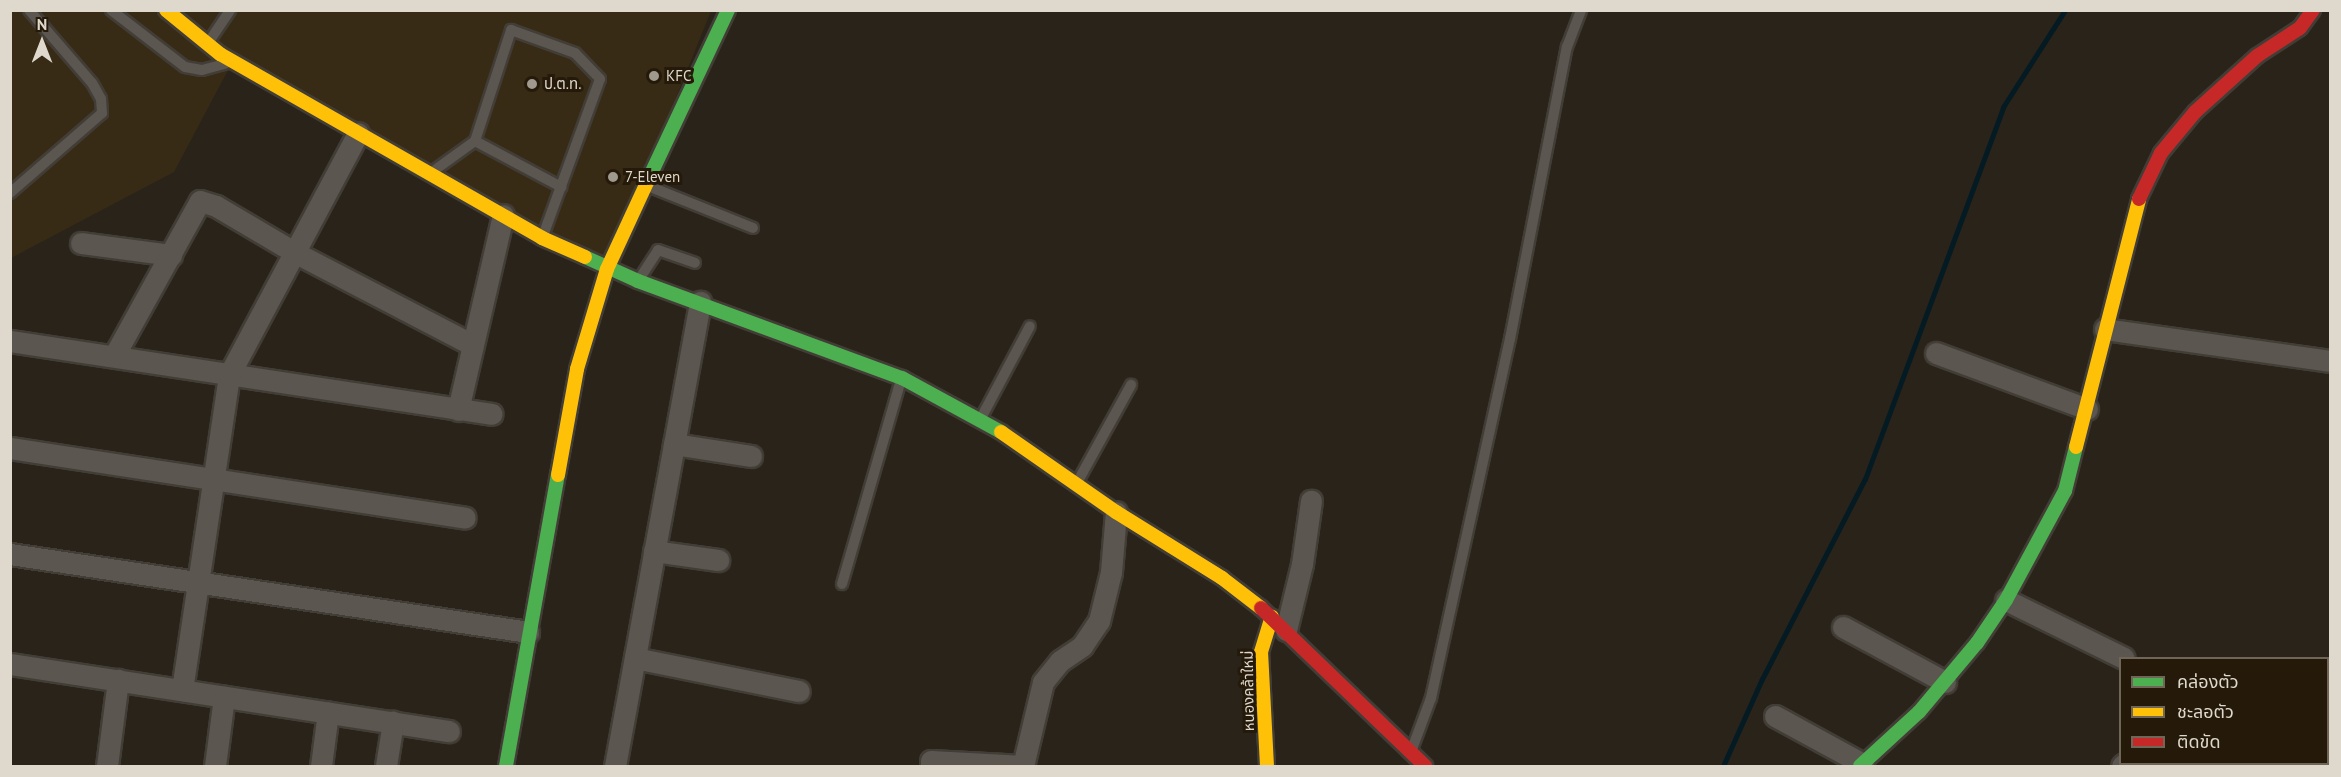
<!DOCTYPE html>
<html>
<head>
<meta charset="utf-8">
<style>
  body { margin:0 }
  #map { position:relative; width:2341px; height:777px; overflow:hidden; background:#292319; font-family:"PT Sans","Noto Sans Thai",sans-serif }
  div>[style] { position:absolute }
  .built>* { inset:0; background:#382b15 }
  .stream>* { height:5px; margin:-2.5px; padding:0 2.5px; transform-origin:2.5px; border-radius:2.5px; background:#041b24 }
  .roads { filter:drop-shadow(2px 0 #423d36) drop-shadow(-2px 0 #423d36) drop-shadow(0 2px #423d36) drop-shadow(0 -2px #423d36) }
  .lane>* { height:10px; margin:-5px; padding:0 5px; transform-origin:5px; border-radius:5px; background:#5c5650 }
  .street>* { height:21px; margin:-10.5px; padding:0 10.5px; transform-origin:10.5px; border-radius:10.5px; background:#5c5650 }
  .fast>* { height:14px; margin:-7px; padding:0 7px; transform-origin:7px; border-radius:7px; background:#4caf50 }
  .slow>* { height:14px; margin:-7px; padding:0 7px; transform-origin:7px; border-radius:7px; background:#ffc107 }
  .jam>* { height:14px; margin:-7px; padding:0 7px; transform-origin:7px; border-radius:7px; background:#c62828 }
  .dots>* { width:16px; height:16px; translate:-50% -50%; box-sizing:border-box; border:3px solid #251a0a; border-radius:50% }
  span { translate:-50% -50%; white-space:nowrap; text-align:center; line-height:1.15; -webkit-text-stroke:6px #251a0a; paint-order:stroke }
  .poi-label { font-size:15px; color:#dfd8cd }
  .left { translate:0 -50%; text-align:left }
  .street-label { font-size:15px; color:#dfd8cd }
  .frame { position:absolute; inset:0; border:12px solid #dfd8cd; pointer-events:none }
  .legend { position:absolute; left:2119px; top:657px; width:210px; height:108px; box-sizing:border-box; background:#251a0a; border:2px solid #6f6658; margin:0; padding:8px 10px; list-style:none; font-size:18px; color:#dfd8cd }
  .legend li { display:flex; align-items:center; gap:12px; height:30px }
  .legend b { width:30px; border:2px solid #6f6658 }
  .north { position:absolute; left:12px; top:12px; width:60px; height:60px; -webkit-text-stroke:4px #251a0a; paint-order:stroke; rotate:0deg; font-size:16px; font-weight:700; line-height:24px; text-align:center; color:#dfd8cd }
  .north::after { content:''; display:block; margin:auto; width:21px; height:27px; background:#dfd8cd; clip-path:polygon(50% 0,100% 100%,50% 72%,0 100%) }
</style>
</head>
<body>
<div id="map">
  <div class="built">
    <i style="clip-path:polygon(11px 11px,711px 11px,607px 269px,234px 59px,174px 172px,11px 258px)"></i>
  </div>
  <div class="stream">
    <i style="left:1723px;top:766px;width:95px;rotate:-65.9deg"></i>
    <i style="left:1762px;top:679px;width:225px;rotate:-62.8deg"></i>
    <i style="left:1865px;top:479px;width:397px;rotate:-69.6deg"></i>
    <i style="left:2003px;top:107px;width:115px;rotate:-57.4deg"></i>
  </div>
  <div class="roads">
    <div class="lane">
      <i style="left:111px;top:10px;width:93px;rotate:37.6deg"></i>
      <i style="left:185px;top:67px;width:17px;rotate:10deg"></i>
      <i style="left:202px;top:70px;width:24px;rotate:-15deg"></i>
      <i style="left:208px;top:43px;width:40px;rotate:-56deg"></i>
      <i style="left:475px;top:141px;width:98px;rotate:28.1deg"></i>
      <i style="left:432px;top:172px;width:53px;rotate:-35.8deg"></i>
      <i style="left:475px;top:141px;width:117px;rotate:-72deg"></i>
      <i style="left:511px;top:30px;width:68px;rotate:19.8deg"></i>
      <i style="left:575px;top:53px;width:36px;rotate:46deg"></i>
      <i style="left:600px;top:79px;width:167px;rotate:110deg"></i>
      <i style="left:648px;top:186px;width:113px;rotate:21.8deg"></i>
      <i style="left:10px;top:193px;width:122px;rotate:-41deg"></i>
      <i style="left:102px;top:113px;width:14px;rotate:-94deg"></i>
      <i style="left:101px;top:99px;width:18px;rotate:-119deg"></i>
      <i style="left:92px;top:83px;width:96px;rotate:-130.8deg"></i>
      <i style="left:640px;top:278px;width:33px;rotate:-57deg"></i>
      <i style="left:658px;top:250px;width:39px;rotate:19deg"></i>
      <i style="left:980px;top:420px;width:106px;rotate:-62deg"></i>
      <i style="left:1078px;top:481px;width:110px;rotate:-61.1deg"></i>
      <i style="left:842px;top:584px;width:213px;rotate:-73.9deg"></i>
      <i style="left:1412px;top:749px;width:54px;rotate:-69.6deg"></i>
      <i style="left:1431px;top:698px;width:368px;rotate:-77.6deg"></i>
      <i style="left:1510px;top:339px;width:298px;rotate:-79deg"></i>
      <i style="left:1567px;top:47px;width:40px;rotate:-69deg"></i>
    </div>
    <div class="street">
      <i style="left:81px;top:243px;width:91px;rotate:7.6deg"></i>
      <i style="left:2105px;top:329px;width:227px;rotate:8.1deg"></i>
      <i style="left:10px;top:341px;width:487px;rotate:8.6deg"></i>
      <i style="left:1936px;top:353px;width:161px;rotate:20.3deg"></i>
      <i style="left:114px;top:356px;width:177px;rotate:-61deg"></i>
      <i style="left:200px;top:201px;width:17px;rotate:17deg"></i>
      <i style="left:216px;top:206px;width:91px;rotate:30.5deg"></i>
      <i style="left:294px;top:252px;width:199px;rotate:27.5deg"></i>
      <i style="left:458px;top:410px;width:200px;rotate:-77deg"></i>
      <i style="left:674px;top:444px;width:78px;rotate:8.9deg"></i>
      <i style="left:10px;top:448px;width:460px;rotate:8.7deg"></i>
      <i style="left:654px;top:551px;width:65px;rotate:8deg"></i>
      <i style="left:10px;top:554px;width:524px;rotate:8.56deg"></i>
      <i style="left:2006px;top:600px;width:131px;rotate:26.2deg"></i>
      <i style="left:1843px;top:627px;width:116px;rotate:28.3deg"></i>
      <i style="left:1286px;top:630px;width:68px;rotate:-76.4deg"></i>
      <i style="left:1302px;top:564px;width:64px;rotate:-81.9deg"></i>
      <i style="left:635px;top:658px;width:167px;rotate:11.4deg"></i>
      <i style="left:10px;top:664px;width:444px;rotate:8.7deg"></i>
      <i style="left:182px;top:690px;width:318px;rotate:-81.5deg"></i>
      <i style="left:229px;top:375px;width:274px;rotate:-61.9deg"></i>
      <i style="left:1775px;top:716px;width:100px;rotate:28.6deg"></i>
      <i style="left:2321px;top:764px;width:5px;rotate:22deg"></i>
      <i style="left:107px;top:766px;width:87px;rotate:-82.7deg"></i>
      <i style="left:215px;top:766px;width:70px;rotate:-82.6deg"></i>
      <i style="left:321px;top:766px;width:54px;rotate:-82.6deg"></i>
      <i style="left:386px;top:766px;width:45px;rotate:-81deg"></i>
      <i style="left:615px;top:766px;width:472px;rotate:-79.6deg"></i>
      <i style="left:931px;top:766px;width:5px;rotate:-90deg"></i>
      <i style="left:931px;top:761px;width:93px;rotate:3.1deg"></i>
      <i style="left:1023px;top:766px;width:86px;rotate:-76.6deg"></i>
      <i style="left:1043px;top:682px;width:27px;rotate:-51deg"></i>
      <i style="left:1060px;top:661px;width:27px;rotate:-34deg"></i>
      <i style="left:1082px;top:646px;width:30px;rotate:-56deg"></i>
      <i style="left:1099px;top:621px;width:50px;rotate:-76.2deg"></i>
      <i style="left:1111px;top:572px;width:60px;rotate:-85.2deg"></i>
      <i style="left:2122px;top:766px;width:3px;rotate:-45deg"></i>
      <i style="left:2278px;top:766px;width:3px;rotate:-45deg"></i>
    </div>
    <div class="fast">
      <i style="left:649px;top:178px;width:186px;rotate:-64.8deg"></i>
      <i style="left:585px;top:257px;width:58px;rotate:24.4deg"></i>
      <i style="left:638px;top:281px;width:281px;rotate:20.2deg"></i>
      <i style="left:902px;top:378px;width:113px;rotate:28.6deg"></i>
      <i style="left:506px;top:766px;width:296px;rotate:-79.9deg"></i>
      <i style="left:1860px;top:766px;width:80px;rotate:-42.5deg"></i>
      <i style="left:1919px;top:712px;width:90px;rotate:-50deg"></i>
      <i style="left:1977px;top:643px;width:52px;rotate:-56deg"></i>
      <i style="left:2006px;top:600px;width:124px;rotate:-61.6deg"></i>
      <i style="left:2065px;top:491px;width:45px;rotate:-76deg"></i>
    </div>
    <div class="slow">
      <i style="left:166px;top:10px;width:70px;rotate:39.2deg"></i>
      <i style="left:220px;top:54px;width:371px;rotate:29.7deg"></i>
      <i style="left:542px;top:238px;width:47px;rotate:23.8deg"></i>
      <i style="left:1001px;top:432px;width:140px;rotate:34.8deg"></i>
      <i style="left:1116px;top:512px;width:125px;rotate:31.9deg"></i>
      <i style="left:1222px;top:578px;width:49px;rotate:37.6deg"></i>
      <i style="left:2076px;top:447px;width:256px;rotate:-75.7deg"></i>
      <i style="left:558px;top:475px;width:108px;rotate:-79.8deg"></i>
      <i style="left:577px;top:369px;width:104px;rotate:-73.3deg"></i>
      <i style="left:607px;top:269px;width:100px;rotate:-65.2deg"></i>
      <i style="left:1267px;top:766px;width:114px;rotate:-93deg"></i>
      <i style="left:1261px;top:652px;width:37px;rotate:-73deg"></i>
    </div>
    <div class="jam">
      <i style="left:2139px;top:199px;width:51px;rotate:-64.4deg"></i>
      <i style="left:2161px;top:153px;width:53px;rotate:-50.3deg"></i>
      <i style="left:2195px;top:112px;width:84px;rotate:-42.1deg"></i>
      <i style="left:2257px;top:56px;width:51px;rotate:-33.1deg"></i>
      <i style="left:2300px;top:28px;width:22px;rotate:-54deg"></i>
      <i style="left:1261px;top:608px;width:228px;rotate:43.9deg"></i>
    </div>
  </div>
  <div class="dots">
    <i style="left:654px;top:76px;background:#9f998e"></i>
    <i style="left:532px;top:84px;background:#9f998e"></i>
    <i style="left:613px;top:177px;background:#9f998e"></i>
  </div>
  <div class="poi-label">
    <span class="left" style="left:666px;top:76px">KFC</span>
    <span class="left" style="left:544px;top:84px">ป.ต.ท.</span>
    <span class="left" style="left:625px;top:177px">7-Eleven</span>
  </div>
  <div class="street-label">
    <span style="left:1248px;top:691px;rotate:-91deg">หนองคล้าใหม่</span>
  </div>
  <div class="frame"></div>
  <ul class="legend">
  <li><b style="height:8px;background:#4caf50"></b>คล่องตัว</li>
  <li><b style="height:8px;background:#ffc107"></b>ชะลอตัว</li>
  <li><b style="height:8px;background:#c62828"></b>ติดขัด</li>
  </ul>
  <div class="north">N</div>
</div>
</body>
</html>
